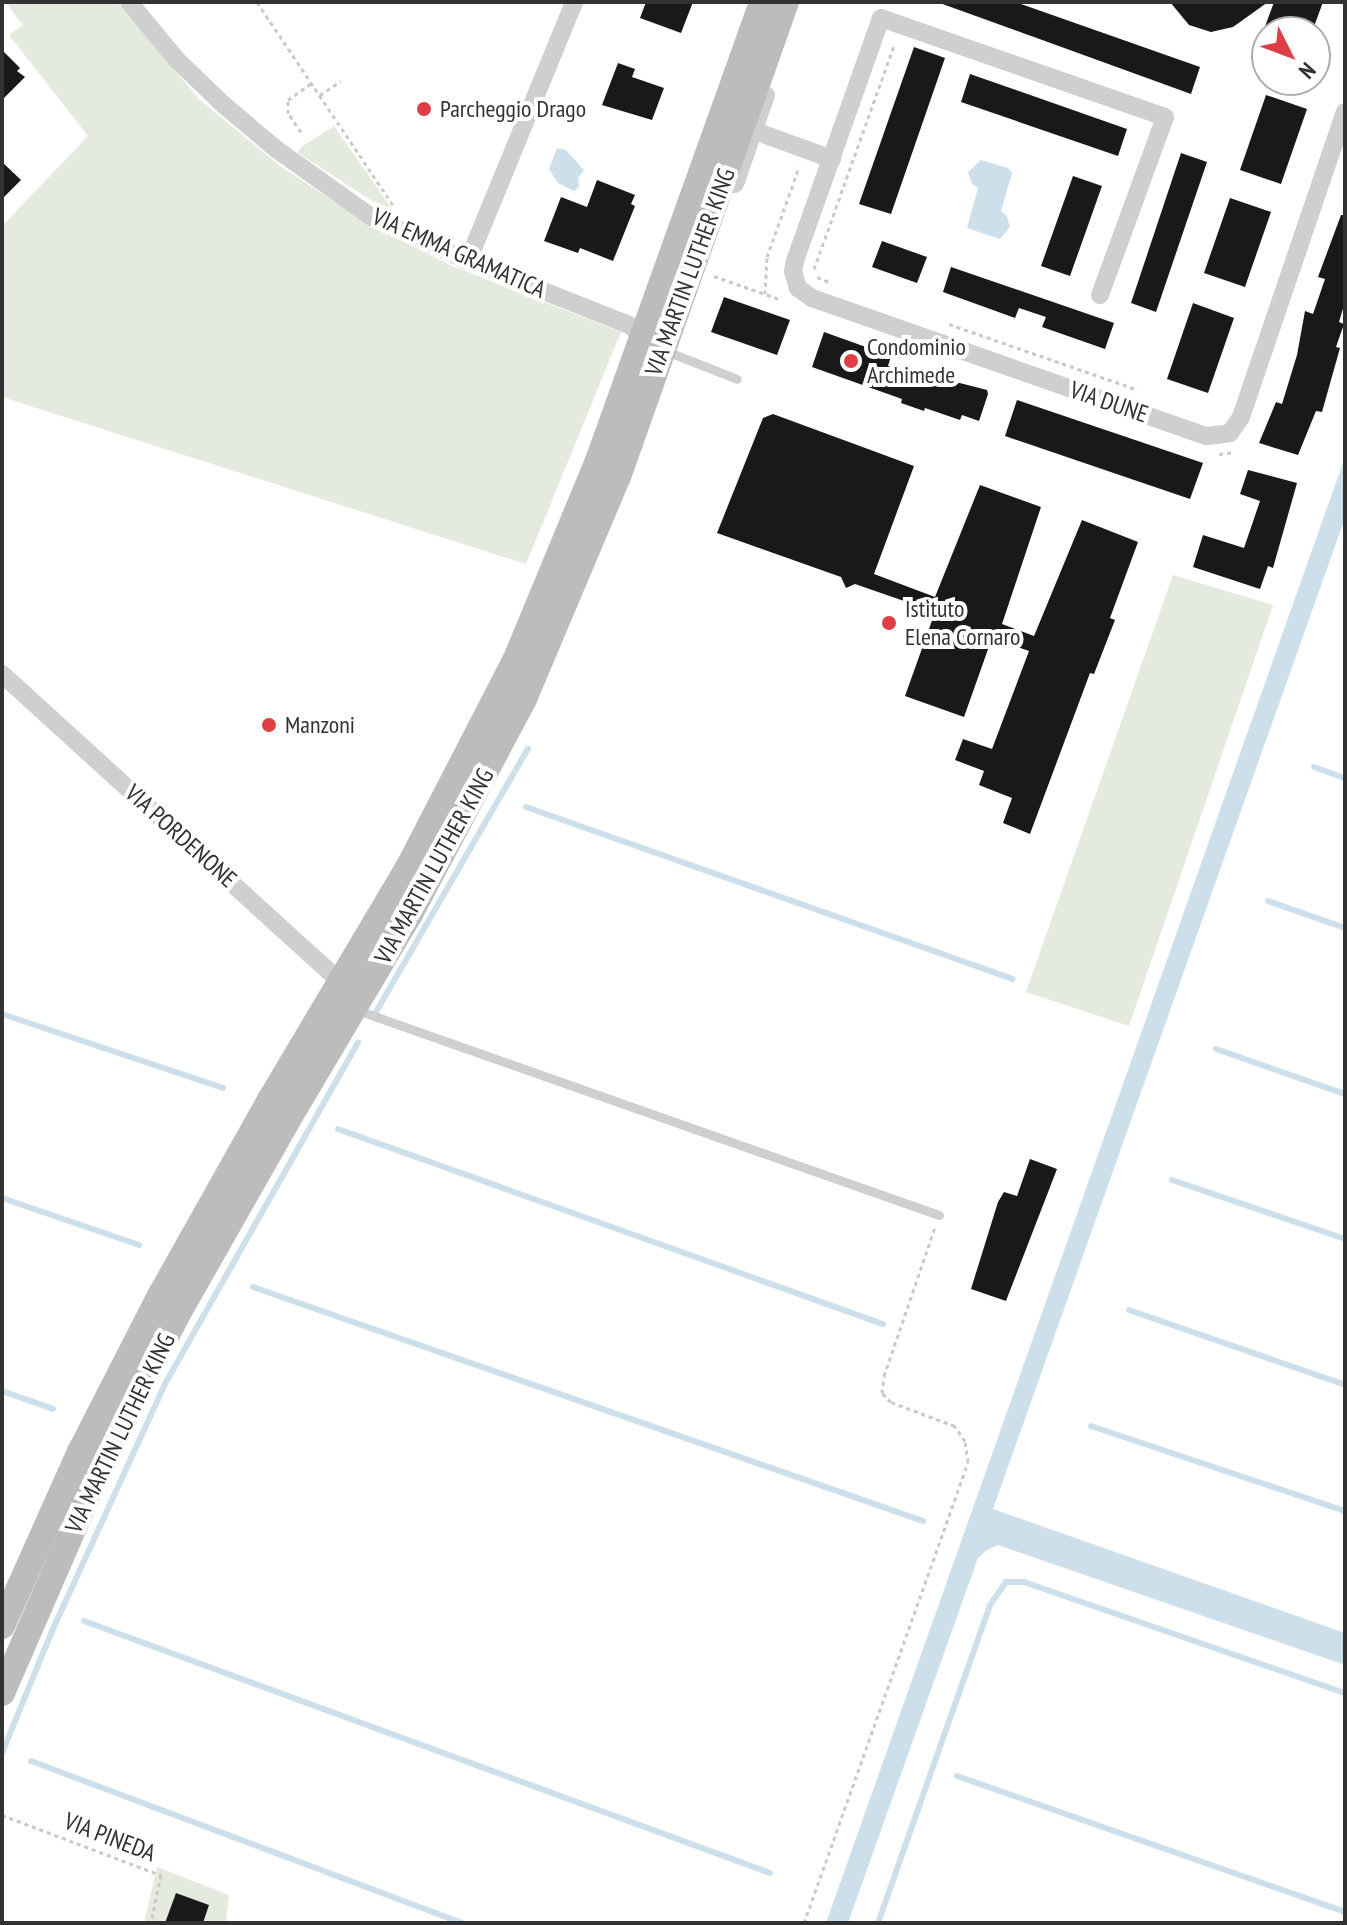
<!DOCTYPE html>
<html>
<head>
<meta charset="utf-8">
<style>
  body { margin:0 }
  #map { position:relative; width:1347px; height:1925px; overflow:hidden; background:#fff; font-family:"PT Sans Narrow",sans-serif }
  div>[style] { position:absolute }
  .green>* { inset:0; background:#e4eade }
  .water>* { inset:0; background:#cedfec }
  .stream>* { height:6px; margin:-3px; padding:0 3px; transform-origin:3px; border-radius:3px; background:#cedfec }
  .building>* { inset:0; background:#191919 }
  .path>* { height:3px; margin-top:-1.5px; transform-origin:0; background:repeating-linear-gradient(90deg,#c9c9c9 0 4px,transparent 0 8px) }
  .lane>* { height:9px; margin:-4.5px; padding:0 4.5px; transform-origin:4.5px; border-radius:4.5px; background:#cfcfcf }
  .street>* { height:18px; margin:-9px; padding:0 9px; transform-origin:9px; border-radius:9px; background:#cfcfcf }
  .secondary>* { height:26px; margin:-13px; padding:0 13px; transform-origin:13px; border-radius:13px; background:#bcbcbc }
  .dots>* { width:22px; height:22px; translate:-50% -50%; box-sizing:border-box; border:4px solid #fff; border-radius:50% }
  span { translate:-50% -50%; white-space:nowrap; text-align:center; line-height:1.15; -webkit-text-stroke:8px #fff; paint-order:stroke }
  .poi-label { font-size:24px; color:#323232 }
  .left { translate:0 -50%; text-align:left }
  .street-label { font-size:24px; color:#323232 }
  .frame { position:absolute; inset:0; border:4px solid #323232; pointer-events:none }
  .north { position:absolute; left:1251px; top:16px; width:80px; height:80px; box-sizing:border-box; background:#fff; border:2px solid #adadad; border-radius:50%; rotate:132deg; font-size:22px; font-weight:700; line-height:32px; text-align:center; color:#323232 }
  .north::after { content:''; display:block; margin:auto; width:28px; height:36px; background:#dd3f45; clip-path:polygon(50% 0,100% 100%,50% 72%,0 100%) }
</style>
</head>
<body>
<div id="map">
  <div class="green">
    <i style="clip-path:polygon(5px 2px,117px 2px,200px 100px,280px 166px,365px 222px,450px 265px,621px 332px,526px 564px,2px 397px,2px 226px,88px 136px,9px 35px,23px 25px)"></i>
    <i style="clip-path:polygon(334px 126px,390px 206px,389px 212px,298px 153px,301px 147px)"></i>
    <i style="clip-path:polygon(1173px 575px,1273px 605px,1129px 1026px,1026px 992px)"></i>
    <i style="clip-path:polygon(157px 1867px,229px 1895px,226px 1923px,203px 1923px,209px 1905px,177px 1893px,165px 1923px,144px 1923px)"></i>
  </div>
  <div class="water">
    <i style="clip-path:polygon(557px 148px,566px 150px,584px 170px,578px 178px,579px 187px,574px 191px,558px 183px,549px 169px)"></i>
    <i style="clip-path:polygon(981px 160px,1008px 168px,1012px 173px,1001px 211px,1007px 216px,1010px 227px,1000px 239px,967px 228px,978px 188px,972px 184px,968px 172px)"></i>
    <i style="clip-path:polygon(1345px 457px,1345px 518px,993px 1509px,1345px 1633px,1345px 1665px,998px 1545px,987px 1550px,978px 1558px,848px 1923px,826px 1923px)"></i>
  </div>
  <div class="stream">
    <i style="left:1314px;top:767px;width:33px;rotate:20deg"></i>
    <i style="left:526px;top:807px;width:516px;rotate:19.45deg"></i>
    <i style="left:1268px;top:901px;width:82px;rotate:19.3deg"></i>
    <i style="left:2px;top:1014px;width:233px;rotate:18.5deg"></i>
    <i style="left:373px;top:1017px;width:310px;rotate:-60deg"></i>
    <i style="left:1216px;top:1049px;width:137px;rotate:19.2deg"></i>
    <i style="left:338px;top:1129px;width:579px;rotate:19.69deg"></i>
    <i style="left:1172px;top:1180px;width:183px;rotate:18.8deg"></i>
    <i style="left:2px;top:1198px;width:145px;rotate:18.9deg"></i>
    <i style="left:253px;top:1287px;width:710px;rotate:19.25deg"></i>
    <i style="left:1129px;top:1310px;width:229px;rotate:19.1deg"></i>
    <i style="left:2px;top:1391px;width:54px;rotate:19.4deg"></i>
    <i style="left:1091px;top:1426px;width:268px;rotate:18.5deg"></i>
    <i style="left:84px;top:1621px;width:731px;rotate:20.17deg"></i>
    <i style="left:2px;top:1753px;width:132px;rotate:-67.7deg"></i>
    <i style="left:52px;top:1631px;width:274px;rotate:-65.4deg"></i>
    <i style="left:166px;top:1382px;width:390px;rotate:-60.5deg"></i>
    <i style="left:31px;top:1761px;width:461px;rotate:20.6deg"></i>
    <i style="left:957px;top:1776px;width:411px;rotate:19.3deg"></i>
    <i style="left:878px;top:1923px;width:337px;rotate:-70.6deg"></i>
    <i style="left:990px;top:1605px;width:28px;rotate:-55deg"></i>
    <i style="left:1006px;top:1582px;width:18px"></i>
    <i style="left:1024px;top:1582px;width:340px;rotate:19.1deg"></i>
  </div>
  <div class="building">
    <i style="clip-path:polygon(646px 2px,693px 2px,681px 33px,640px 18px)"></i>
    <i style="clip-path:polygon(937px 2px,1015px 2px,1200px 67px,1191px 94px)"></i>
    <i style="clip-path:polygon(1170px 2px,1268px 2px,1233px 27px,1211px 32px,1189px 25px)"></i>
    <i style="clip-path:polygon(1274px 2px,1323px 2px,1312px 32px,1263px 32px)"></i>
    <i style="clip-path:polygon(914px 47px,945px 58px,891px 214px,859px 204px)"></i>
    <i style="clip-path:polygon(2px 50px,20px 68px,17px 71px,25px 77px,2px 100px)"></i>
    <i style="clip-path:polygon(618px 63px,635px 69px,632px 77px,664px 88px,652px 120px,602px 105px)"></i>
    <i style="clip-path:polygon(970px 74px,1127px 129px,1118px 156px,961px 102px)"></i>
    <i style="clip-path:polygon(1266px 95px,1307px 109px,1281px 184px,1240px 170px)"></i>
    <i style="clip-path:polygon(1181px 153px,1207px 162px,1156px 312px,1131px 303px)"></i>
    <i style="clip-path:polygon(2px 162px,21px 180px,2px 199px)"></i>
    <i style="clip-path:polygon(1073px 176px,1102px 186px,1070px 276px,1041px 266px)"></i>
    <i style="clip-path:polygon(597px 180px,635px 195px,631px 204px,635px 206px,613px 261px,580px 248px,578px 253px,544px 241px,561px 197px,587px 207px)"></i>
    <i style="clip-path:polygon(1230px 198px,1271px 212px,1245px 287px,1204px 273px)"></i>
    <i style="clip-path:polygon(1341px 215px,1345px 215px,1345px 302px,1339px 322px,1344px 324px,1336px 347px,1340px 348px,1322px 412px,1316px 411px,1298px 455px,1259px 443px,1276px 402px,1282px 404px,1297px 355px,1305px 311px,1313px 314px,1325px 279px,1318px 277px)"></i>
    <i style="clip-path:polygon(882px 241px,927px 257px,917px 283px,872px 267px)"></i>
    <i style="clip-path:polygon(951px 267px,1114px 323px,1105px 349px,1042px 327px,1046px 317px,1019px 308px,1015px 318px,943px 292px)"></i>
    <i style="clip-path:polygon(724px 297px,790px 320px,777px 355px,711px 332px)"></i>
    <i style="clip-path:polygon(1193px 303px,1234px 318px,1208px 393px,1167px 379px)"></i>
    <i style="clip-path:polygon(824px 332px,891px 356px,888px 366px,916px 376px,917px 372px,987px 390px,988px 394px,979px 421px,962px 415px,960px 420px,925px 408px,924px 411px,901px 403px,902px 399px,812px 367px)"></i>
    <i style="clip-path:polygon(1017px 400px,1203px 463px,1190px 499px,1005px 436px)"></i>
    <i style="clip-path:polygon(773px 414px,914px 466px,874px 574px,935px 597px,980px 485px,1041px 507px,1002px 624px,1034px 636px,1082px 520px,1138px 542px,1110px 618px,1115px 620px,1094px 674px,1090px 673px,1030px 834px,1003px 823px,1012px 798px,979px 785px,984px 771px,955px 760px,963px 739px,992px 749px,1029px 651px,992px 638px,964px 717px,905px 696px,934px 615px,930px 610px,855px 584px,846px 588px,841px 577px,717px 533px,763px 418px)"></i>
    <i style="clip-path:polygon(1248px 470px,1297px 483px,1273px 568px,1268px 566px,1260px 589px,1193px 567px,1203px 535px,1244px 548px,1260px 501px,1240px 494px)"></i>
    <i style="clip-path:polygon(1030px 1159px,1057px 1169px,1006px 1301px,971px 1289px,998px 1202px,1004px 1192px,1017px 1196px)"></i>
    <i style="clip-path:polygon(176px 1893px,209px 1905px,203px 1923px,165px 1923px)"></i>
  </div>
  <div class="path">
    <i style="left:257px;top:2px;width:244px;rotate:56.2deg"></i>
    <i style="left:320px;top:95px;width:25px;rotate:-34deg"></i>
    <i style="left:301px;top:132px;width:23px;rotate:-124deg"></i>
    <i style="left:288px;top:113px;width:13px;rotate:-90deg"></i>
    <i style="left:288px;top:100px;width:29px;rotate:-36deg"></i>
    <i style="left:814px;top:269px;width:240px;rotate:-70.3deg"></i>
    <i style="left:714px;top:276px;width:72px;rotate:19.4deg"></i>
    <i style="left:817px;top:277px;width:16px;rotate:22deg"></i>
    <i style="left:765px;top:294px;width:37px;rotate:-87deg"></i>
    <i style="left:767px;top:257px;width:96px;rotate:-70.4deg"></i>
    <i style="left:949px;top:324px;width:200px;rotate:19.2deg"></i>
    <i style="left:1219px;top:454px;width:16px;rotate:-7deg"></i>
    <i style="left:2px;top:1815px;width:170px;rotate:20.7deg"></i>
    <i style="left:161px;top:1875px;width:49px;rotate:101.8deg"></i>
    <i style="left:804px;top:1923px;width:489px;rotate:-70.4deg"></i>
    <i style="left:968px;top:1462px;width:21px;rotate:-98deg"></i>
    <i style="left:965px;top:1441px;width:18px;rotate:-124deg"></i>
    <i style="left:955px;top:1426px;width:68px;rotate:-159.4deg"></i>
    <i style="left:891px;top:1402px;width:13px;rotate:-135deg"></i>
    <i style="left:882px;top:1393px;width:17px;rotate:-83deg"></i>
    <i style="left:884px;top:1376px;width:157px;rotate:-71.1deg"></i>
  </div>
  <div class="lane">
    <i style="left:666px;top:351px;width:76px;rotate:21.5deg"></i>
    <i style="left:357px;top:1010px;width:617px;rotate:19.4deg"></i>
  </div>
  <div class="street">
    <i style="left:129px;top:2px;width:75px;rotate:50.4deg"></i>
    <i style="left:177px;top:60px;width:66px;rotate:43.8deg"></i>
    <i style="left:225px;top:106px;width:67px;rotate:40.1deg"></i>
    <i style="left:276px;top:149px;width:115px;rotate:35.5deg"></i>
    <i style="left:370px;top:216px;width:108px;rotate:24.7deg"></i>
    <i style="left:468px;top:261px;width:173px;rotate:21.7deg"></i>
    <i style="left:629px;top:325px;width:28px;rotate:38deg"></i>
    <i style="left:755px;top:131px;width:82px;rotate:20deg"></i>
    <i style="left:735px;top:184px;width:94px;rotate:-70.8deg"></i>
    <i style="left:468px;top:261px;width:280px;rotate:-67.7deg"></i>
    <i style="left:1100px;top:295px;width:189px;rotate:-69.9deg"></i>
    <i style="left:1165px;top:117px;width:301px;rotate:-160.8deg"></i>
    <i style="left:881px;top:18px;width:258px;rotate:109.5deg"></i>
    <i style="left:795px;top:261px;width:10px;rotate:101deg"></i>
    <i style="left:793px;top:271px;width:18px;rotate:74deg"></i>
    <i style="left:798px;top:288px;width:17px;rotate:36deg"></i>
    <i style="left:812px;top:298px;width:418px;rotate:19.3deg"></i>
    <i style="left:1207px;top:436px;width:23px;rotate:-7deg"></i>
    <i style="left:1230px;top:433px;width:19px;rotate:-55deg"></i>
    <i style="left:1241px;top:417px;width:322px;rotate:-71.2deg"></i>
    <i style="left:2px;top:674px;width:465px;rotate:42.3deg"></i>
  </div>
  <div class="secondary">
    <i style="left:2px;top:1626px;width:191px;rotate:-65.9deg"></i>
    <i style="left:80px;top:1452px;width:178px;rotate:-62.9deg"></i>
    <i style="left:161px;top:1294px;width:223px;rotate:-60.7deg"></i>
    <i style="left:270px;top:1100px;width:272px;rotate:-59.3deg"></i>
    <i style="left:409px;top:866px;width:231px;rotate:-62.7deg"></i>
    <i style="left:515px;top:661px;width:220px;rotate:-67.5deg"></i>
    <i style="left:599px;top:458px;width:484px;rotate:-70.3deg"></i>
    <i style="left:2px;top:1693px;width:256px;rotate:-66.5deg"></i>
    <i style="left:104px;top:1458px;width:158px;rotate:-62.9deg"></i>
    <i style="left:176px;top:1317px;width:243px;rotate:-60.4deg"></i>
    <i style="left:296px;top:1106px;width:221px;rotate:-59.3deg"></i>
    <i style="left:409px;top:916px;width:246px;rotate:-62.1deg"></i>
    <i style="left:524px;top:699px;width:241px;rotate:-67.1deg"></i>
    <i style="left:618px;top:477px;width:504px;rotate:-70.52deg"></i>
  </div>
  <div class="dots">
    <i style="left:424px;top:109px;background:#dd3f45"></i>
    <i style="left:851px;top:361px;background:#dd3f45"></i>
    <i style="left:889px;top:623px;background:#dd3f45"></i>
    <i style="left:269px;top:725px;background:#dd3f45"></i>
  </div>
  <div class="poi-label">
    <span class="left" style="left:440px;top:109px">Parcheggio Drago</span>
    <span class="left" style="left:867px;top:361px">Condominio<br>Archimede</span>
    <span class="left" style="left:905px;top:623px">Istituto<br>Elena Cornaro</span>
    <span class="left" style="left:285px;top:725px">Manzoni</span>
  </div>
  <div class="street-label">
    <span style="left:459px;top:253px;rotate:24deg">VIA EMMA GRAMATICA</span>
    <span style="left:690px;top:272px;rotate:-70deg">VIA MARTIN LUTHER KING</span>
    <span style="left:1109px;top:402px;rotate:19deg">VIA DUNE</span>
    <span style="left:181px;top:836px;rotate:42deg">VIA PORDENONE</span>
    <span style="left:434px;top:866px;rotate:-61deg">VIA MARTIN LUTHER KING</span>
    <span style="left:120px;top:1433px;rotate:-64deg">VIA MARTIN LUTHER KING</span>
    <span style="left:110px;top:1837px;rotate:21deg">VIA PINEDA</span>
  </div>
  <div class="frame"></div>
  <div class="north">N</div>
</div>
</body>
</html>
